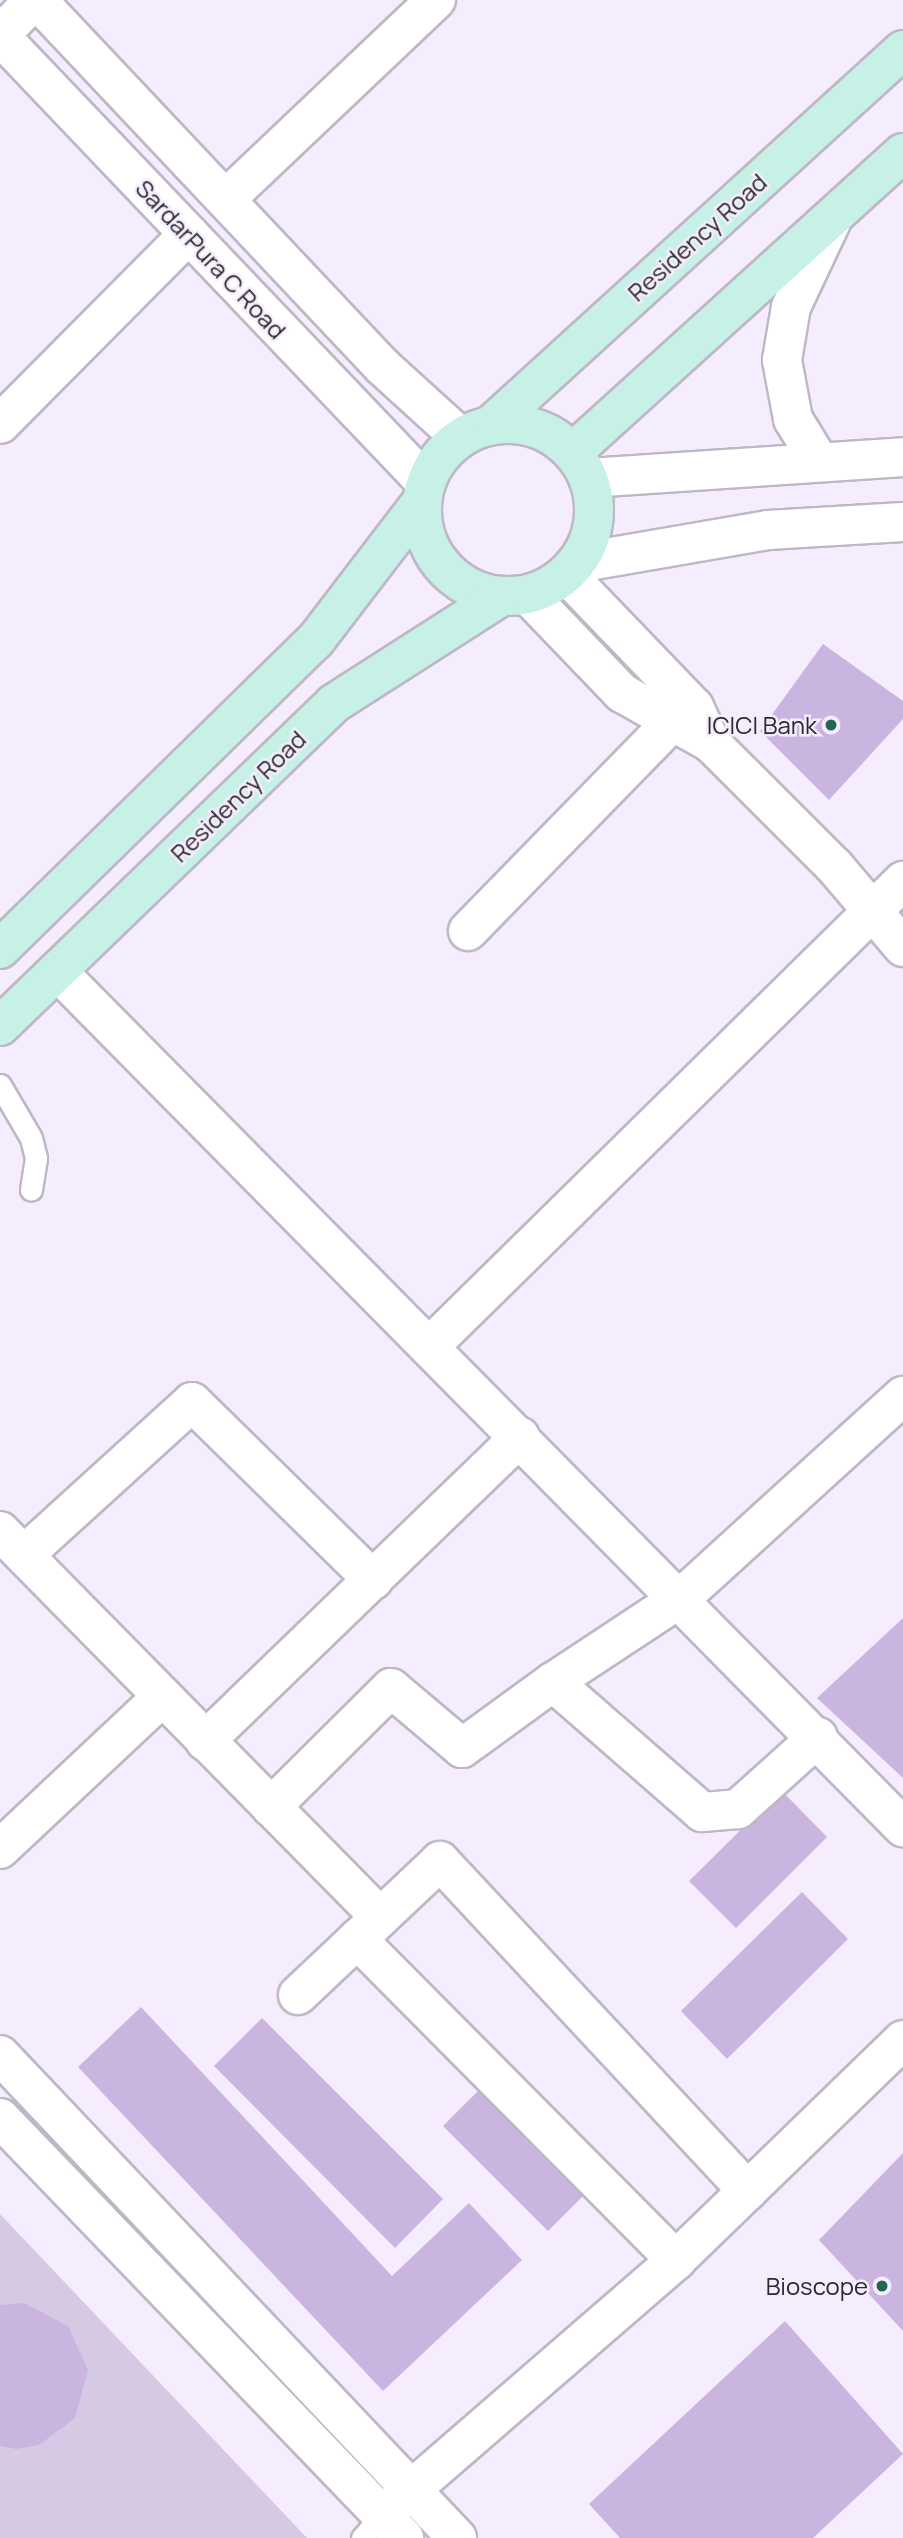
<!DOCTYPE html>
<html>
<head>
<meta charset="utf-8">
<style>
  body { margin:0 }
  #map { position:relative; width:903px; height:2538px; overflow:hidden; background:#f5edfd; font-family:Manrope,sans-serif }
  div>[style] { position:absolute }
  .green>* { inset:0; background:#d5c9e3 }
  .building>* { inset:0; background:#cab5e1 }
  .roads { filter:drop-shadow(2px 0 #beb7c6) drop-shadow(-2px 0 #beb7c6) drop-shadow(0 2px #beb7c6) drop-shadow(0 -2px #beb7c6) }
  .service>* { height:21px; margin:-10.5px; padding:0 10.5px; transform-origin:10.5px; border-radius:10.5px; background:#fff }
  .minor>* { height:38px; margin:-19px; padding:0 19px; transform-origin:19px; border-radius:19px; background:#fff }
  .tertiary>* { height:38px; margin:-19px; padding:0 19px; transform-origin:19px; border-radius:19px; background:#fff }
  .secondary>* { height:38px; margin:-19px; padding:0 19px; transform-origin:19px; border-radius:19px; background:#c7f1e7 }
  .secondary>.ring { margin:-19px; padding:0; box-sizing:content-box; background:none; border:38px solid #c7f1e7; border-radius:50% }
  .dots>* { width:19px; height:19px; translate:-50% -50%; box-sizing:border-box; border:4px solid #f5edfd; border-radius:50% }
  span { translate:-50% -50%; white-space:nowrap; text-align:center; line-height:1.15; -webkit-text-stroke:5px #f5edfd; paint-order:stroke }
  .street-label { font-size:24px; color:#2b282e }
  .poi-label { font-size:24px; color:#2b282e }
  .right { translate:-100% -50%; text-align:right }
</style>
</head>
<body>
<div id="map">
  <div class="green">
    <i style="clip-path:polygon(0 2214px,307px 2538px,0 2538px)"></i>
  </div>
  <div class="building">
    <i style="clip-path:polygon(823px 644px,903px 701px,903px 719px,829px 800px,760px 731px)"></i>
    <i style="clip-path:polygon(903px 1618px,903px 1778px,817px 1698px)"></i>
    <i style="clip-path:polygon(781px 1790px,827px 1837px,736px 1928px,689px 1881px)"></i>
    <i style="clip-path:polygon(802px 1892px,848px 1939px,727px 2059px,681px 2011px)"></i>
    <i style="clip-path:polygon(141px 2007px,392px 2276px,469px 2203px,522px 2260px,383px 2391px,78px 2067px)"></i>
    <i style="clip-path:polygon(262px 2018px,443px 2199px,395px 2248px,214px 2066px)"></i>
    <i style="clip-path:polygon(490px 2079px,595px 2184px,548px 2231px,443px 2126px)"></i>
    <i style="clip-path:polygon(903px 2153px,903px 2331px,819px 2240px)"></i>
    <i style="clip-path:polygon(24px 2303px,68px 2326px,88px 2370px,75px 2418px,39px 2445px,16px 2449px,0 2446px,0 2305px)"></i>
    <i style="clip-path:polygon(785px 2321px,903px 2454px,813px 2538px,620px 2538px,589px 2504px)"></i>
  </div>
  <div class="roads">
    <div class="service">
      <i style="left:0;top:1085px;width:61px;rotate:59.7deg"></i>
      <i style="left:31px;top:1138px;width:21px;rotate:76deg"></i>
      <i style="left:36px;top:1158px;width:32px;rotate:99deg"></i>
      <i style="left:362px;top:2538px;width:30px;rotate:-49deg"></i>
    </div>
    <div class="minor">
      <i style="left:0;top:35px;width:49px;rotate:-45.8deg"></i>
      <i style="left:227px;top:198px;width:288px;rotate:-43.5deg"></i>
      <i style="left:0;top:424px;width:268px;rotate:-45.2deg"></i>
      <i style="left:566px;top:574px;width:185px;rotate:46.1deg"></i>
      <i style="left:694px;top:707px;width:40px;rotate:65deg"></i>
      <i style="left:528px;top:595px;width:136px;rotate:46.2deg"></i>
      <i style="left:622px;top:693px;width:102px;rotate:29.3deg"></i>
      <i style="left:711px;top:743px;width:175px;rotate:45deg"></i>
      <i style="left:835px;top:867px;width:105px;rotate:49.6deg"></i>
      <i style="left:468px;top:931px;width:289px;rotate:-45.7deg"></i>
      <i style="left:57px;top:971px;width:1204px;rotate:45.34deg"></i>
      <i style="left:429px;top:1347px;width:665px;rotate:-44.51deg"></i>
      <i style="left:0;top:1531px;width:542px;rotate:45.45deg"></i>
      <i style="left:24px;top:1555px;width:227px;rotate:-42.3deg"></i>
      <i style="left:192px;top:1402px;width:254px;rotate:44.5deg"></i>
      <i style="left:818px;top:1737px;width:108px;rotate:138deg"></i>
      <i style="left:738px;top:1809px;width:36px;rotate:175deg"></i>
      <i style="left:702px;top:1812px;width:198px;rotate:-138.9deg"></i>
      <i style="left:553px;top:1682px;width:154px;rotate:-33.4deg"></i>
      <i style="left:682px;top:1597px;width:299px;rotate:-42.3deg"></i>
      <i style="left:205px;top:1741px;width:438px;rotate:-44deg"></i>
      <i style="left:271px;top:1807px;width:169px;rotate:-44.8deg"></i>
      <i style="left:391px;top:1688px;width:93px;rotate:40.2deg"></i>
      <i style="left:462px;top:1748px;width:112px;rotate:-36deg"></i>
      <i style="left:0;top:1849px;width:222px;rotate:-43.2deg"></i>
      <i style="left:357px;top:1939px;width:453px;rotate:45.2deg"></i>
      <i style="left:298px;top:1995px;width:195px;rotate:-43.3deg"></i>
      <i style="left:440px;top:1861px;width:451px;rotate:47deg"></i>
    </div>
    <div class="tertiary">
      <i style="left:37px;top:0;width:503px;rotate:46.69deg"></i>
      <i style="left:382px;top:366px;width:105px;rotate:42.3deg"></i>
      <i style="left:0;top:36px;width:615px;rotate:46.38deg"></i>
      <i style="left:818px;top:460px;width:48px;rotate:-121.4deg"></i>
      <i style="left:793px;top:419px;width:60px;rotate:-100.6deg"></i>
      <i style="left:782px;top:360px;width:54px;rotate:-80.4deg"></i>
      <i style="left:791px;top:307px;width:96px;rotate:-64.8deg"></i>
      <i style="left:589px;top:478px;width:315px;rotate:-3.8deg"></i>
      <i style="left:577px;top:563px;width:194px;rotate:-9.8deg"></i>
      <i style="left:768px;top:530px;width:135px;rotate:-3.4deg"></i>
      <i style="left:0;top:2055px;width:665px;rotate:46.58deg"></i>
      <i style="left:0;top:2118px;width:583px;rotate:46.11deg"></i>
      <i style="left:382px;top:2515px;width:389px;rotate:-40.9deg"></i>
      <i style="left:676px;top:2260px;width:316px;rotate:-44.1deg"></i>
    </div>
    <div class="secondary">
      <i class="ring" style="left:422px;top:424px;width:134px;height:134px"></i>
      <i style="left:491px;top:425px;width:557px;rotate:-42.31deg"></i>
      <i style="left:573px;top:452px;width:445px;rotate:-42.2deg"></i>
      <i style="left:0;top:949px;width:441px;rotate:-44.4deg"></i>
      <i style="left:315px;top:641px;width:176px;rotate:-52.6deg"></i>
      <i style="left:0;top:1026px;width:463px;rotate:-44deg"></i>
      <i style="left:333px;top:704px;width:198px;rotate:-32.6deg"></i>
    </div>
  </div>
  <div class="dots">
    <i style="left:831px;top:725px;background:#246655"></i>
    <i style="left:882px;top:2286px;background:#246655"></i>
  </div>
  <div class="street-label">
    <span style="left:697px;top:237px;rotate:-42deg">Residency Road</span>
    <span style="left:211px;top:259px;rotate:47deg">SardarPura C Road</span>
    <span style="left:238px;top:796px;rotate:-44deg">Residency Road</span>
  </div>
  <div class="poi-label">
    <span class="right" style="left:817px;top:725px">ICICI Bank</span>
    <span class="right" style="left:868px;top:2286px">Bioscope</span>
  </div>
</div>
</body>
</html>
